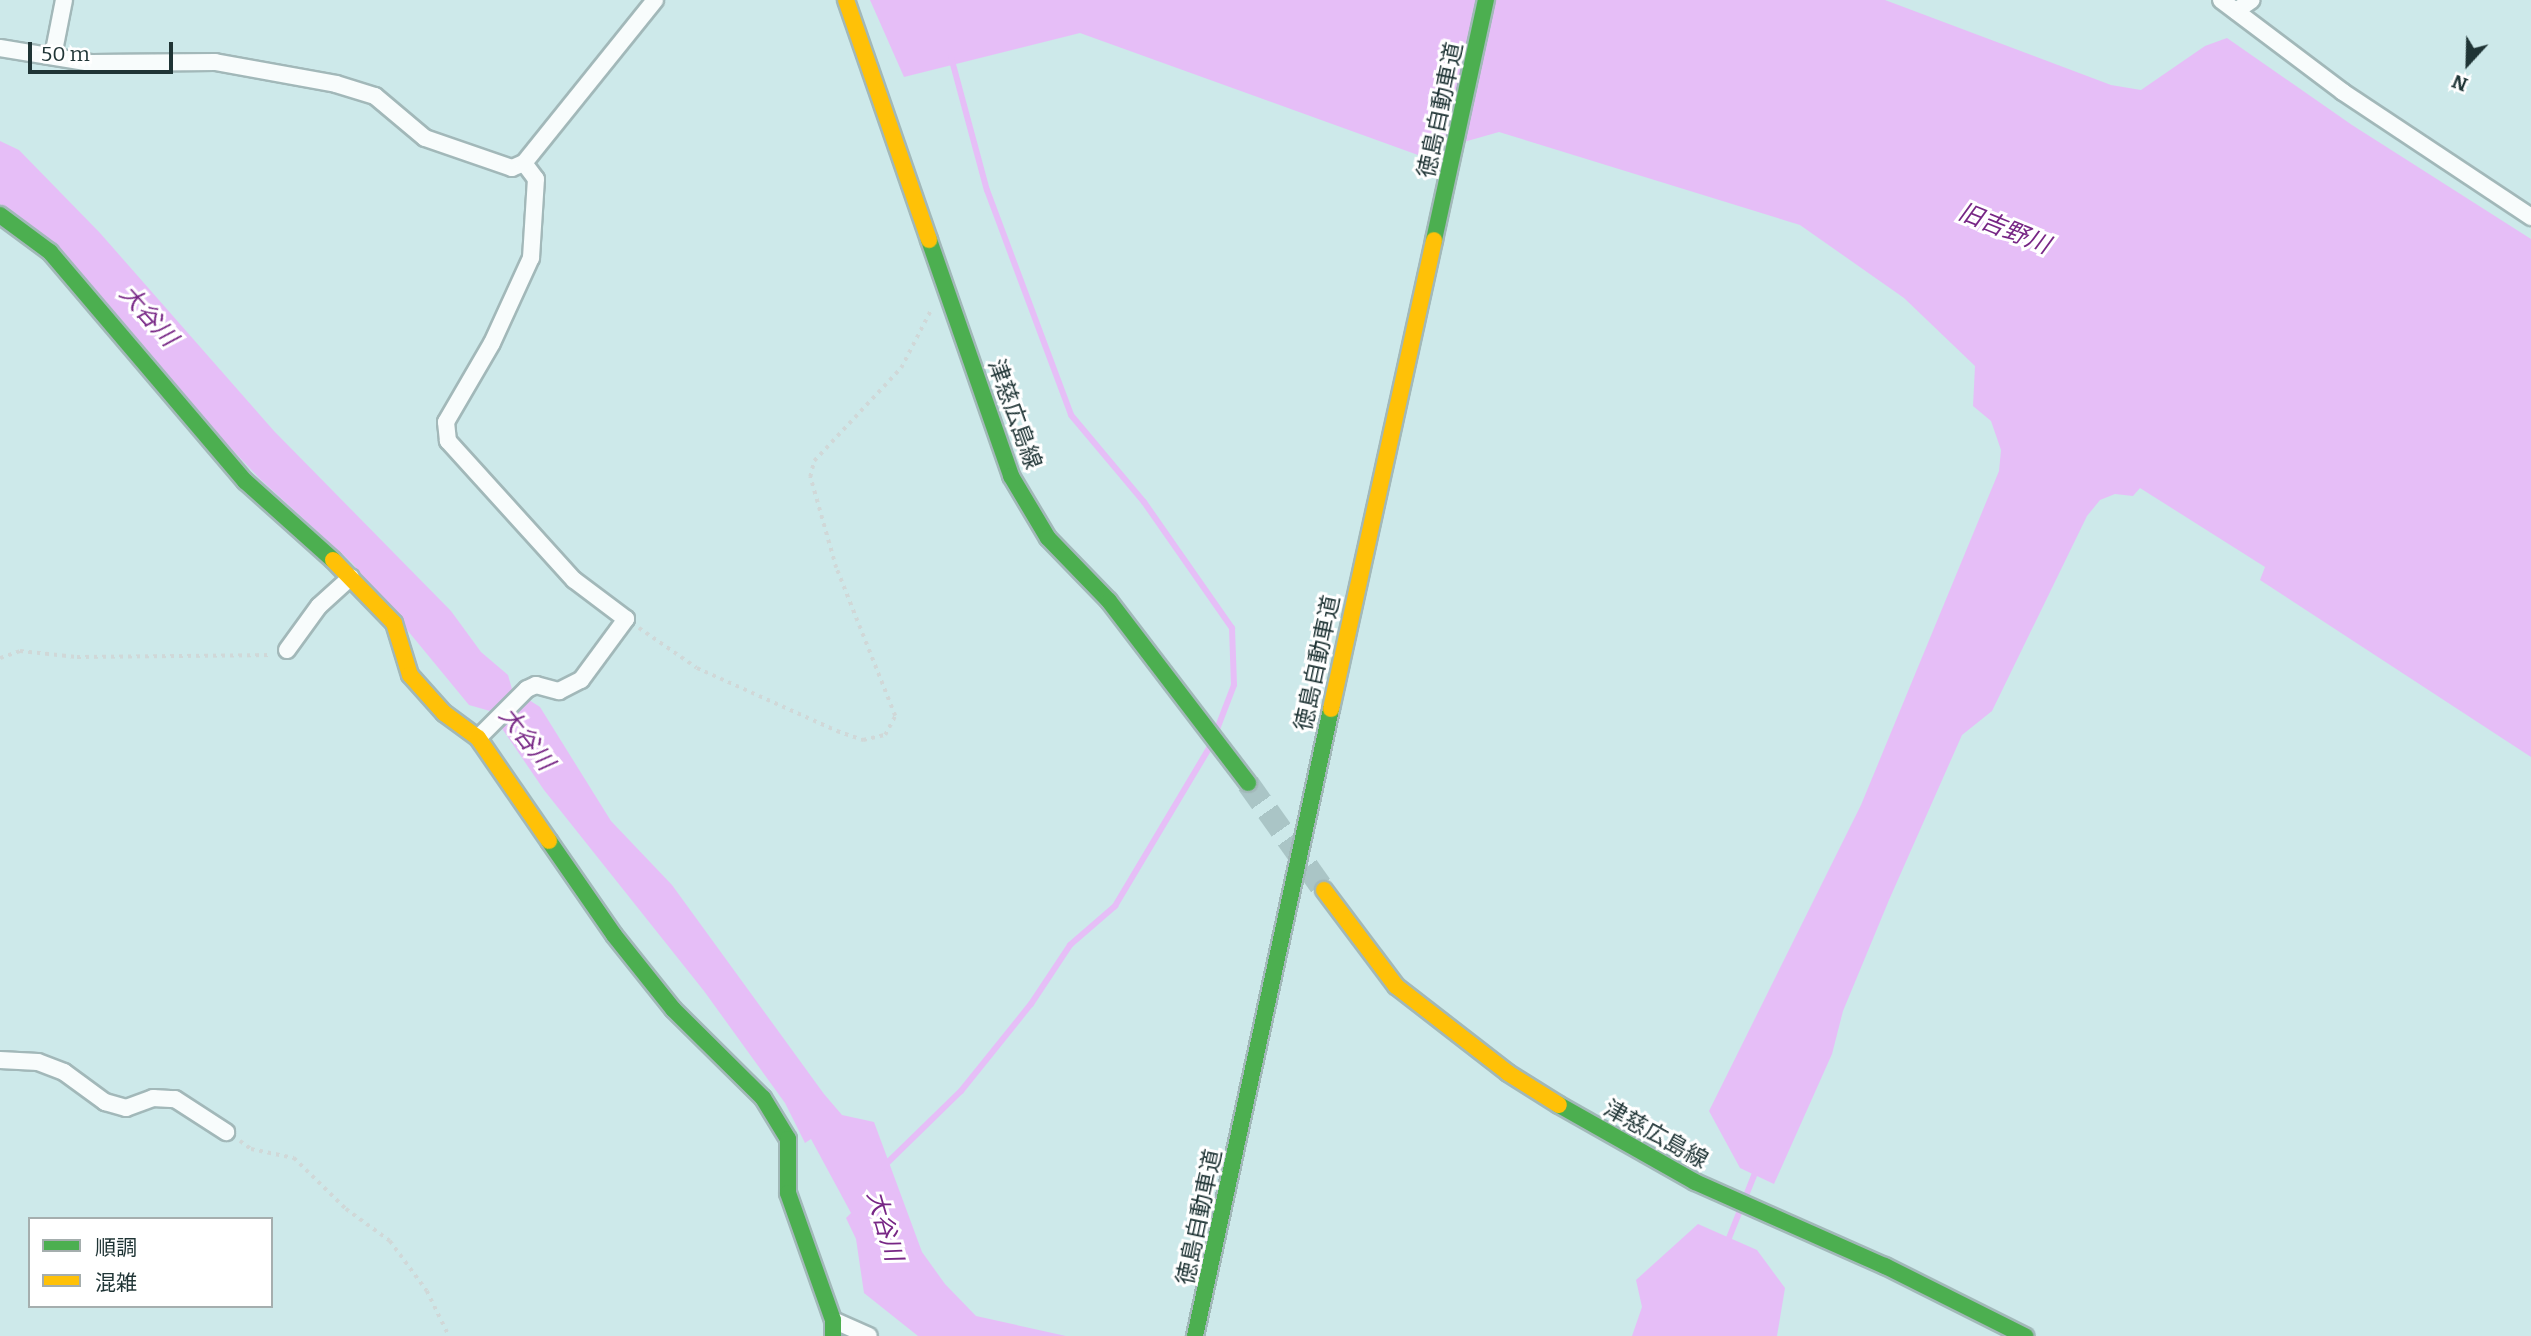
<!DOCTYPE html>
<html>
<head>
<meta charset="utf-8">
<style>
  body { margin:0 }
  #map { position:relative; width:2531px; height:1336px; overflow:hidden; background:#cde9ea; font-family:Bitter,"Noto Sans JP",serif }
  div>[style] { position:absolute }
  .water>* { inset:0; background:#e6bef7 }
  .stream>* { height:6px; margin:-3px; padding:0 3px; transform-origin:3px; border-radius:3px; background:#e6bef7 }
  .secondary-tunnel>* { height:23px; margin-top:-11.5px; transform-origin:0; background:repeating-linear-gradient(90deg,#aac5c6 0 23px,transparent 0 34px) }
  .path>* { height:3.5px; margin-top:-1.75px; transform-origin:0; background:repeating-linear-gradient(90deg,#d0d8d8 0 3.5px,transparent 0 8.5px) }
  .roads { filter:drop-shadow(2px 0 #a2b8b9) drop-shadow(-2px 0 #a2b8b9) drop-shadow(0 2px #a2b8b9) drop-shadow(0 -2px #a2b8b9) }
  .street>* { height:16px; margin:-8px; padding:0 8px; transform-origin:8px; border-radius:8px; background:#f8fcfc }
  .fast>* { height:16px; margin:-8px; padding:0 8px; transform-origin:8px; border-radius:8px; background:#4caf50 }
  .slow>* { height:16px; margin:-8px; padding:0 8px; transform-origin:8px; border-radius:8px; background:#ffc107 }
  span { translate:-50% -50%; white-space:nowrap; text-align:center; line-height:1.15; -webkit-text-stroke:6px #fff; paint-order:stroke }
  .street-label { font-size:23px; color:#1f3435 }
  .water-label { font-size:24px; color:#772685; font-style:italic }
  .legend { position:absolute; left:28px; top:1217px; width:245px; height:91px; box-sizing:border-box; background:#fff; border:2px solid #a5aeae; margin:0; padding:9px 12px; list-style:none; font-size:21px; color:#1f3435 }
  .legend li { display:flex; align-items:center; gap:14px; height:35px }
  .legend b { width:35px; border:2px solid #a5aeae }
  .north { position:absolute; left:2433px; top:28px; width:70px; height:70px; -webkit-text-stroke:5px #fff; paint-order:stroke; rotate:202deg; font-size:19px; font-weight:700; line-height:28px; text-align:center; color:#1f3435 }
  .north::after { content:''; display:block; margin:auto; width:24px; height:32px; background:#1f3435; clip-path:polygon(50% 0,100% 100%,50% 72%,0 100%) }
  .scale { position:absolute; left:28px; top:42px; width:145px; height:32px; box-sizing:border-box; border:4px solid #1f3435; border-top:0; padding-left:9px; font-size:21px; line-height:24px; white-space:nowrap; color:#1f3435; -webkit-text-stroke:5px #fff; paint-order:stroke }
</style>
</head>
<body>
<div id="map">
  <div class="water">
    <i style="clip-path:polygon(870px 0,1885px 0,2111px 85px,2141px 90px,2205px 46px,2227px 38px,2352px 125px,2531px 239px,2531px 757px,2260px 580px,2265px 567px,2140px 488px,2133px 496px,2115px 494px,2100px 500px,2087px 516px,1992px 711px,1962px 735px,1889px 900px,1843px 1011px,1832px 1054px,1774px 1184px,1740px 1168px,1709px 1111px,1861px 805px,1999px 471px,2001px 450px,1991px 421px,1973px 406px,1975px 366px,1904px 298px,1800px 225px,1499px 132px,1418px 155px,1080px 33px,904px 77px)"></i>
    <i style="clip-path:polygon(0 141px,19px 150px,100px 233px,274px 431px,451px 611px,481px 652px,508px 675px,512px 689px,540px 707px,611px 821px,672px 885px,824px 1094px,842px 1115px,874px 1122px,922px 1252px,945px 1284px,976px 1316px,1066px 1336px,918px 1336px,864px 1293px,856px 1239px,846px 1218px,851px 1213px,811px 1139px,805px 1143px,785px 1103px,704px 991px,544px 790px,490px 711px,469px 705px,352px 563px,261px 480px,0 204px)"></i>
    <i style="clip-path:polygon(1698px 1224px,1757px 1250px,1785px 1288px,1777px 1336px,1632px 1336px,1642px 1307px,1636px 1280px)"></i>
  </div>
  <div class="stream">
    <i style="left:951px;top:57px;width:138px;rotate:74.9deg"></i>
    <i style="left:987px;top:190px;width:240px;rotate:69.5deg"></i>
    <i style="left:1071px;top:415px;width:114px;rotate:50deg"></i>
    <i style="left:1144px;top:502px;width:154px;rotate:55.1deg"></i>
    <i style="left:1232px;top:628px;width:57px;rotate:88deg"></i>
    <i style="left:1234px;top:685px;width:50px;rotate:111deg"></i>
    <i style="left:883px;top:1167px;width:109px;rotate:-44.3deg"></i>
    <i style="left:961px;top:1091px;width:112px;rotate:-51.2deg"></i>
    <i style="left:1031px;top:1004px;width:71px;rotate:-56.5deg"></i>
    <i style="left:1070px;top:945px;width:60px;rotate:-40.9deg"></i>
    <i style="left:1115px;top:906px;width:187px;rotate:-59.2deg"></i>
    <i style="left:1727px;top:1243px;width:81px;rotate:-68.2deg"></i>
  </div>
  <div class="secondary-tunnel">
    <i style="left:1248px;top:783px;width:131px;rotate:54.6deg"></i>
  </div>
  <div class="path">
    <i style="left:639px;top:628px;width:70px;rotate:34.6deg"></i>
    <i style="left:697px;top:668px;width:154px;rotate:24.2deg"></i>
    <i style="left:837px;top:731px;width:28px;rotate:19deg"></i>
    <i style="left:863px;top:740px;width:23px;rotate:-13deg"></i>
    <i style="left:885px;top:735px;width:21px;rotate:-62deg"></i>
    <i style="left:895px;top:716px;width:159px;rotate:-111.7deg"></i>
    <i style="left:836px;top:568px;width:95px;rotate:-105.9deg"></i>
    <i style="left:810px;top:477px;width:16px;rotate:-76deg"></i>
    <i style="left:814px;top:461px;width:127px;rotate:-46.9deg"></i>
    <i style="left:901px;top:368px;width:65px;rotate:-62.7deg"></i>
    <i style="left:0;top:658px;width:21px;rotate:-19deg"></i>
    <i style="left:20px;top:651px;width:57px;rotate:6deg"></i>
    <i style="left:77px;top:657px;width:195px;rotate:-0.6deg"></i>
    <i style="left:240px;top:1141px;width:14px;rotate:36deg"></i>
    <i style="left:251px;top:1149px;width:44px;rotate:11.8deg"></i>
    <i style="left:294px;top:1158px;width:73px;rotate:44.4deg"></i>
    <i style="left:346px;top:1209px;width:54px;rotate:36deg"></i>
    <i style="left:390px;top:1241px;width:62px;rotate:53.5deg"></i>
    <i style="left:427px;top:1291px;width:50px;rotate:63.9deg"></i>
  </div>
  <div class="roads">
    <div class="street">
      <i style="left:2221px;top:0;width:153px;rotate:37deg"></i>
      <i style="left:2343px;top:92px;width:226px;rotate:33.6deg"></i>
      <i style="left:2236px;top:11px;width:19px;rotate:-35deg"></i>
      <i style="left:0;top:48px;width:93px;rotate:9.3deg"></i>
      <i style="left:92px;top:63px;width:123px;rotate:-0.5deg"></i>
      <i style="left:215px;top:62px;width:123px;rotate:10.3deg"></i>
      <i style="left:336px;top:84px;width:41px;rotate:17.1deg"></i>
      <i style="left:375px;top:96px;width:65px;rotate:40deg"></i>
      <i style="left:425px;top:138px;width:92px;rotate:19deg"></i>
      <i style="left:512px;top:168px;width:13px;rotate:-23deg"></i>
      <i style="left:524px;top:163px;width:209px;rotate:-51.2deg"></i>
      <i style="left:53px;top:56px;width:57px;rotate:-78.9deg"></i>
      <i style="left:287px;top:650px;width:54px;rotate:-54deg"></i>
      <i style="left:319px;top:606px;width:43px;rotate:-42.2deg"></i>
      <i style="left:478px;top:738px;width:69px;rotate:-45deg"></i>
      <i style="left:527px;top:689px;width:10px;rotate:-24deg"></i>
      <i style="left:536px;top:685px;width:24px;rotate:15deg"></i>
      <i style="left:559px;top:691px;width:25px;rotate:-27deg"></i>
      <i style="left:581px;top:680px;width:76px;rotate:-53.6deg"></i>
      <i style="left:626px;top:619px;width:65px;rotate:-143.1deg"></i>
      <i style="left:574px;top:580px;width:188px;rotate:-132.2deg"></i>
      <i style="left:448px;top:441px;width:19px;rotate:-96deg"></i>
      <i style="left:446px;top:422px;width:91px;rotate:-59.8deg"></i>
      <i style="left:492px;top:343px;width:94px;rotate:-65.4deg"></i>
      <i style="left:531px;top:258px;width:79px;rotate:-86.4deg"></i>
      <i style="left:536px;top:179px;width:20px;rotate:-127deg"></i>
      <i style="left:0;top:1060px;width:38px;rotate:3deg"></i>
      <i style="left:38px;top:1062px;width:28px;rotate:21deg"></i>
      <i style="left:64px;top:1072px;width:51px;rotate:36.2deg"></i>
      <i style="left:105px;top:1102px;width:22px;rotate:16deg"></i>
      <i style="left:126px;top:1108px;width:29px;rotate:-20deg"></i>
      <i style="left:153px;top:1098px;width:22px;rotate:3deg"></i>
      <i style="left:175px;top:1099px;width:61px;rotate:32.9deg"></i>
      <i style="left:833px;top:1320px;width:39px;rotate:24deg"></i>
    </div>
    <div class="fast">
      <i style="left:0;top:215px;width:62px;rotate:36.5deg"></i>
      <i style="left:50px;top:252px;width:301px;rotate:49.6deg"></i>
      <i style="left:245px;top:481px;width:118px;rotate:41.9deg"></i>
      <i style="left:929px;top:240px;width:250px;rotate:70.8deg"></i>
      <i style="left:1011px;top:476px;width:72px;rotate:59.2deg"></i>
      <i style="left:1048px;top:538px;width:88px;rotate:45.9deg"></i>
      <i style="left:1109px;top:601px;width:229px;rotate:52.6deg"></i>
      <i style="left:1434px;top:240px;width:246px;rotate:-77.8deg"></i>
      <i style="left:549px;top:841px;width:114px;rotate:55.3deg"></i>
      <i style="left:614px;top:935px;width:95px;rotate:51.4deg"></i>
      <i style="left:673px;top:1009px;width:127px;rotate:44.7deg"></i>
      <i style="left:763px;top:1098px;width:48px;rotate:58.6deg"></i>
      <i style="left:788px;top:1139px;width:54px;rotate:90deg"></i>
      <i style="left:788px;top:1193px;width:135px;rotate:70.5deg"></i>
      <i style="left:833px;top:1320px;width:16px;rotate:90deg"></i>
      <i style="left:1559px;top:1105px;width:156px;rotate:29.5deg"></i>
      <i style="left:1695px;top:1182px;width:208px;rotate:23.9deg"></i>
      <i style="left:1885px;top:1266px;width:157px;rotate:26.6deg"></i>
      <i style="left:1195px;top:1336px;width:642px;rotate:-77.76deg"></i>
    </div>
    <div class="slow">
      <i style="left:846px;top:0;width:254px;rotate:70.9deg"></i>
      <i style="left:333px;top:560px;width:88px;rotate:45.9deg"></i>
      <i style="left:394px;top:623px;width:54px;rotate:72.9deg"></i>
      <i style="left:410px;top:675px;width:51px;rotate:48.2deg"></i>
      <i style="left:444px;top:713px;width:42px;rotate:36.3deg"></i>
      <i style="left:478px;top:738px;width:125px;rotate:55.4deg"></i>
      <i style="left:1331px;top:709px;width:480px;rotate:-77.6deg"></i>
      <i style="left:1324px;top:890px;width:120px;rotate:53.1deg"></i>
      <i style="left:1396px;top:986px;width:142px;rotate:37.8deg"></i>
      <i style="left:1508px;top:1073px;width:60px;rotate:32.1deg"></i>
    </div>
  </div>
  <div class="street-label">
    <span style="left:1440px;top:110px;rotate:-78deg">徳島自動車道</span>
    <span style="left:1015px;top:414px;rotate:70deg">津慈広島線</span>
    <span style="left:1317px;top:663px;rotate:-78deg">徳島自動車道</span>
    <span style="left:1656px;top:1134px;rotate:29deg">津慈広島線</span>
    <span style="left:1199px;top:1217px;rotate:-78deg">徳島自動車道</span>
  </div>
  <div class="water-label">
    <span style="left:2004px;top:229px;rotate:22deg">旧吉野川</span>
    <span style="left:148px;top:316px;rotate:48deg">大谷川</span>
    <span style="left:526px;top:739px;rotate:52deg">大谷川</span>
    <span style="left:884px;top:1226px;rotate:74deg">大谷川</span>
  </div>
  <ul class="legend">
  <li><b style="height:9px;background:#4caf50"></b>順調</li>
  <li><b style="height:9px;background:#ffc107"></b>混雑</li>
  </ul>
  <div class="north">N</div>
  <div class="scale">50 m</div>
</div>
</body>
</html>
